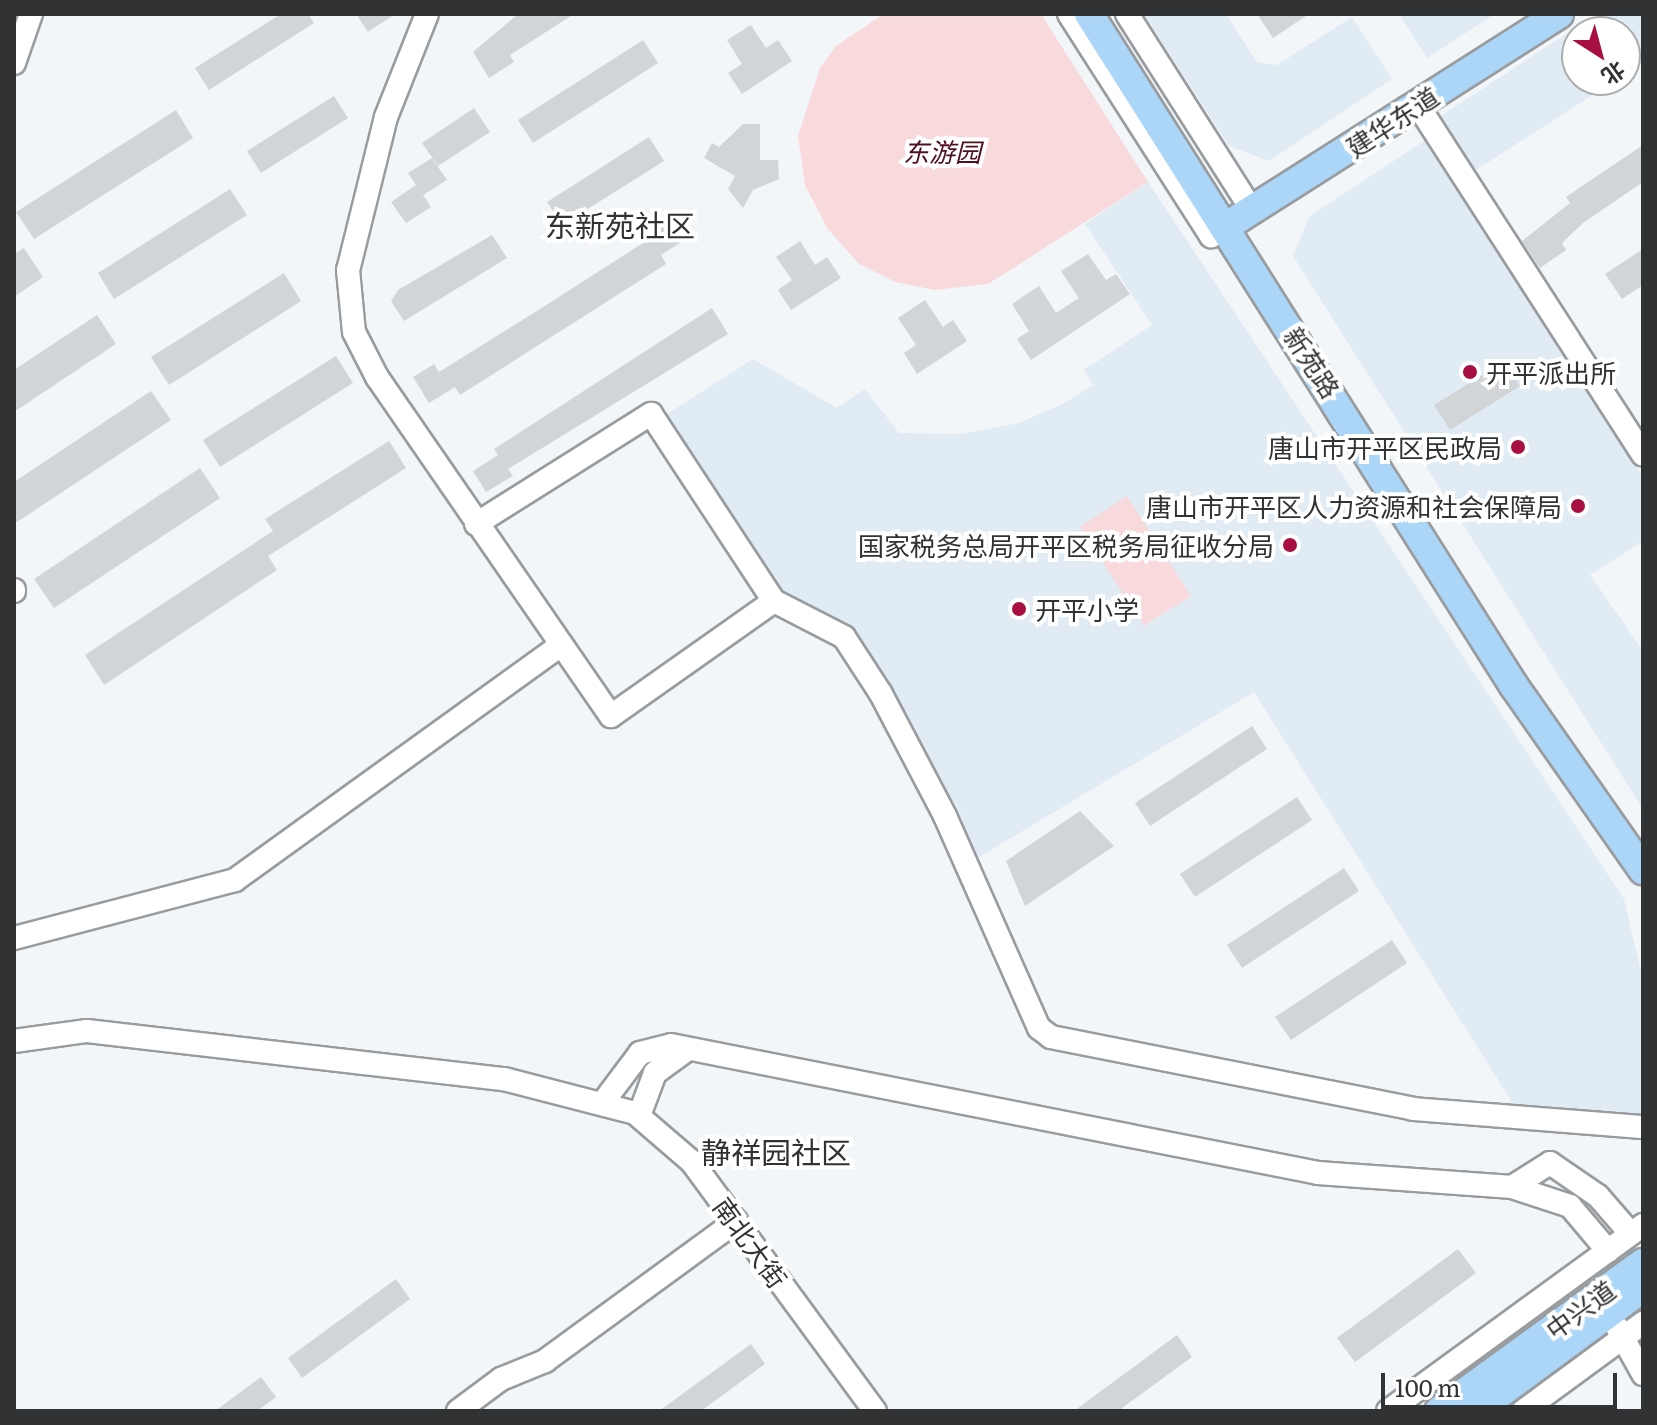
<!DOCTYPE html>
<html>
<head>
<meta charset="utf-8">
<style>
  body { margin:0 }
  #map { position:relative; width:1657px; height:1425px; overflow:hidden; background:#f2f6f9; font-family:Literata,"Noto Sans SC",serif }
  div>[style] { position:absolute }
  .built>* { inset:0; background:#e1ebf3 }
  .green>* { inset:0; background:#f8dadd }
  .building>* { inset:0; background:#d1d5d8 }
  .roads { filter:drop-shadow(2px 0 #999c9f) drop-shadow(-2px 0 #999c9f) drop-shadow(0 2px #999c9f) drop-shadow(0 -2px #999c9f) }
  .minor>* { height:22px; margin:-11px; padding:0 11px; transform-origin:11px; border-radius:11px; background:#fff }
  .major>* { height:28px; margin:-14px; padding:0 14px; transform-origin:14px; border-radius:14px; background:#acd6f7 }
  .dots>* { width:22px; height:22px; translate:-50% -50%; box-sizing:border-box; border:4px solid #fff; border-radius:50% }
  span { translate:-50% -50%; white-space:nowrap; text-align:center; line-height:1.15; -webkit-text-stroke:8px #fff; paint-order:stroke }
  .street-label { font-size:26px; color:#303233 }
  .park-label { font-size:26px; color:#4d101e; font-style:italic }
  .poi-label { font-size:26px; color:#303233 }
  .left { translate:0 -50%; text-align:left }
  .right { translate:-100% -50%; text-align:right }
  .quarter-label { font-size:30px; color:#303233 }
  .frame { position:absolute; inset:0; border:16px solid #303233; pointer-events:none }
  .north { position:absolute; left:1561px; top:16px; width:80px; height:80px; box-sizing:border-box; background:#fff; border:2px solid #acadad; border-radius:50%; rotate:144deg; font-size:22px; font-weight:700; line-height:32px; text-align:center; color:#303233 }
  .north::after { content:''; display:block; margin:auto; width:28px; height:36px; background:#a71041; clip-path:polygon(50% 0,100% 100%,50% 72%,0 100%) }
  .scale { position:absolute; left:1381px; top:1373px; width:236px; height:36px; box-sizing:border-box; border:4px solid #303233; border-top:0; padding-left:10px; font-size:24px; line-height:28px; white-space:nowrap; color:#303233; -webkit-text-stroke:6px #fff; paint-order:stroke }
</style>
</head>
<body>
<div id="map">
  <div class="built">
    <i style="clip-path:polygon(1144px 14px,1226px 14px,1257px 62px,1277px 65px,1352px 17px,1392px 79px,1269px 161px,1229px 146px)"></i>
    <i style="clip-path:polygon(1399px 14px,1495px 14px,1427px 58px)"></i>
    <i style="clip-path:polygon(1597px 14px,1643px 14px,1643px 62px,1625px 74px,1625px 32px,1577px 32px,1577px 80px,1616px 80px,1476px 170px,1439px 117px)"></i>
    <i style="clip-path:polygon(1427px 139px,1643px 477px,1643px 541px,1590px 575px,1643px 651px,1643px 809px,1293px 256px,1310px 216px)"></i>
    <i style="clip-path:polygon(1148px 182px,1624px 899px,1643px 980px,1643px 1115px,1517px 1110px,1254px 692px,976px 859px,958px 808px,836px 626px,778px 592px,662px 417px,753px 359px,837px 408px,865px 389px,899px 433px,960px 434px,1019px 423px,1063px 404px,1093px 385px,1084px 370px,1152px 325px,1085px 224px)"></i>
  </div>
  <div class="green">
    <i style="clip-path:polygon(884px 14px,1041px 14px,1148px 182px,988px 284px,935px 290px,895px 282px,859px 264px,827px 228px,805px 185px,798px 136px,820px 68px,836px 46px)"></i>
    <i style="clip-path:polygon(1127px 496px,1191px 596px,1144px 626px,1080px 527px)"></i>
  </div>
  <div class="building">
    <i style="clip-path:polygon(281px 14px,308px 14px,314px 23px,209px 90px,195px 68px)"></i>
    <i style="clip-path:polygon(356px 14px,395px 14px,368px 32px)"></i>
    <i style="clip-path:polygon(518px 14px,574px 14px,510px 55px,514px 62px,489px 78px,473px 52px)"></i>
    <i style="clip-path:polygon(1257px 14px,1309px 14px,1273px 38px)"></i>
    <i style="clip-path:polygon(751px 25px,766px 48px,778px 40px,792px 61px,742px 94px,728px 73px,742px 64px,727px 40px)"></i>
    <i style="clip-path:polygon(643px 40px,658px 63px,533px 143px,518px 120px)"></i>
    <i style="clip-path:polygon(334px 96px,348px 118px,261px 173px,247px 151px)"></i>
    <i style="clip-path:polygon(474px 108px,490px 132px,438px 166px,422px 143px)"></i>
    <i style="clip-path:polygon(176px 110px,193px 138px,34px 239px,16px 212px)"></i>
    <i style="clip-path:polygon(743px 124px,760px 124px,760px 160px,778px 160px,779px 179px,753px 190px,743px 208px,728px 189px,735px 176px,704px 158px,712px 143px,719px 147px)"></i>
    <i style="clip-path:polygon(649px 137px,664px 161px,562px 225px,547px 202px)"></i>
    <i style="clip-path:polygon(1643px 145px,1643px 182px,1583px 223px,1562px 243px,1566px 250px,1540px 268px,1522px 241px,1570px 203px,1566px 197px)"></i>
    <i style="clip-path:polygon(432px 158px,447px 180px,423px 195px,431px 207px,406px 223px,391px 202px,416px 185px,408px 173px)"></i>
    <i style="clip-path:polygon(230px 189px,247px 215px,114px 299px,98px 273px)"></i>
    <i style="clip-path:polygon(670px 214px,686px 239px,661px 255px,666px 264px,460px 395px,455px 387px,429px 403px,413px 377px,434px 364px,439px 372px,540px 309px,654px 236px,648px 228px)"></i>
    <i style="clip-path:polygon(492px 235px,507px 258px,404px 321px,391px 301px,398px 290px)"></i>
    <i style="clip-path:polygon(800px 241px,815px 265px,827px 257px,841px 278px,791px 310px,778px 290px,792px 280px,776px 257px)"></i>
    <i style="clip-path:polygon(24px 248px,43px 277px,14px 297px,14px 254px)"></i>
    <i style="clip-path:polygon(1643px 249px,1643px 285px,1622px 299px,1605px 274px)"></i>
    <i style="clip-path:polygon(1088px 254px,1106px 280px,1116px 274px,1130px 294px,1031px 360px,1017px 339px,1029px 331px,1012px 304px,1039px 286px,1056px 313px,1079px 298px,1061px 271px)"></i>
    <i style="clip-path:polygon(284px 273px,301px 301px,169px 385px,151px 357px)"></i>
    <i style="clip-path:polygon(925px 300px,943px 327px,953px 320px,967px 341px,917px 374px,904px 353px,916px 345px,898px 318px)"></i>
    <i style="clip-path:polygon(712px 308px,728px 334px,508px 469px,513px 476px,486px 492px,473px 471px,498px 455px,494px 449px)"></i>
    <i style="clip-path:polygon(97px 315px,116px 344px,14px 412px,14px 370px)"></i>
    <i style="clip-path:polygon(336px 356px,353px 383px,220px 467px,203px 440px)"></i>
    <i style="clip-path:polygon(1505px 361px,1520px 386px,1450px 430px,1434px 405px)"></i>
    <i style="clip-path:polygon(151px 391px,171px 420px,14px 524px,14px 482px)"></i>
    <i style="clip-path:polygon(389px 441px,406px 468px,268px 556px,277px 570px,104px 685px,85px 655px,273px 531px,265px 519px)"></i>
    <i style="clip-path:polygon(200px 468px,220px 498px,54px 608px,34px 579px)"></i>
    <i style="clip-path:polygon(1252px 726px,1267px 749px,1150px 826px,1135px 803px)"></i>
    <i style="clip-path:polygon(1297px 797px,1312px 820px,1195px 897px,1180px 874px)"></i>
    <i style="clip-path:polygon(1080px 811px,1114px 846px,1025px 906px,1006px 861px)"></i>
    <i style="clip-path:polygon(1344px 868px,1359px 891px,1242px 968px,1227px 945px)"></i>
    <i style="clip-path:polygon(1392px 940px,1407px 963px,1291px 1040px,1275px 1017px)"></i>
    <i style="clip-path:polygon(1458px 1249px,1476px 1273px,1355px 1362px,1337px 1338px)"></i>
    <i style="clip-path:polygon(396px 1279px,410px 1299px,302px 1378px,288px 1358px)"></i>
    <i style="clip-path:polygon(1177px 1335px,1192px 1357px,1118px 1411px,1074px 1411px)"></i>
    <i style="clip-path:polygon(751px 1344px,765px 1364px,701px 1411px,659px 1411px)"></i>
    <i style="clip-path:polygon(261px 1377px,276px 1397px,257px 1411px,215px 1411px)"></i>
  </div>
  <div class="roads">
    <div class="minor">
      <i style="left:427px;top:14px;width:111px;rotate:111.7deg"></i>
      <i style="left:386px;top:117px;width:158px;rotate:103.9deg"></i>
      <i style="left:348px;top:270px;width:62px;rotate:84.5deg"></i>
      <i style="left:354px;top:332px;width:51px;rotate:62.9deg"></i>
      <i style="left:377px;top:377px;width:412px;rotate:55.4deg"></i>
      <i style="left:611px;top:716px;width:199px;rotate:-35.2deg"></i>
      <i style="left:1069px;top:14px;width:264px;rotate:57.4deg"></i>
      <i style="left:1211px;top:236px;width:17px;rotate:-33deg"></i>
      <i style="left:1127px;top:14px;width:232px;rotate:57.5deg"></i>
      <i style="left:14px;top:63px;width:52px;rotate:-70.9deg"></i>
      <i style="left:1417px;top:104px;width:417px;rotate:57.2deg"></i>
      <i style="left:476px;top:524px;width:207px;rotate:-32.2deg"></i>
      <i style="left:651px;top:414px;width:224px;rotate:56.7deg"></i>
      <i style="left:774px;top:601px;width:79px;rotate:27.2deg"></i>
      <i style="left:844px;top:637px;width:68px;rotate:57deg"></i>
      <i style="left:881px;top:694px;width:138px;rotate:62.3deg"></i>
      <i style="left:945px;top:816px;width:232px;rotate:66.1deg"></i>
      <i style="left:1039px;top:1028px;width:15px;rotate:37deg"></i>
      <i style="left:1051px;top:1037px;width:369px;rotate:11.2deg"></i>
      <i style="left:1413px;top:1109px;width:231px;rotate:4.5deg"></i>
      <i style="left:14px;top:590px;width:1px;rotate:90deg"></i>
      <i style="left:14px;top:938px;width:228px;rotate:-14.7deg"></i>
      <i style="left:235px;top:880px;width:400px;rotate:-35.8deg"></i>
      <i style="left:14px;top:1041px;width:74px;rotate:-7.8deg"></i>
      <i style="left:87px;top:1031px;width:420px;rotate:6.6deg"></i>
      <i style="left:504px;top:1079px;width:135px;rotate:14.5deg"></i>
      <i style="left:635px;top:1113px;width:75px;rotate:40.7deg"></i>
      <i style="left:692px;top:1162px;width:309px;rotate:53.7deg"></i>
      <i style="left:604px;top:1101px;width:60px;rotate:-53.1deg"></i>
      <i style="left:640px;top:1053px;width:32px;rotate:-14deg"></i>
      <i style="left:671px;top:1045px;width:660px;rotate:11.19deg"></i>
      <i style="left:1318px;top:1173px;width:195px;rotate:4.1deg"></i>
      <i style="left:1512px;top:1187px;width:61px;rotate:18.1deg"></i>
      <i style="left:1570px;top:1206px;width:59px;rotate:49.8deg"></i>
      <i style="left:639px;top:1116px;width:46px;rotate:-69.6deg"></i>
      <i style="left:655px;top:1073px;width:36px;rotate:-36deg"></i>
      <i style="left:1512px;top:1187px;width:45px;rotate:-32.3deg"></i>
      <i style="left:1550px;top:1163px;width:58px;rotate:34.5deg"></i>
      <i style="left:1598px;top:1196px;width:50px;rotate:49deg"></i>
      <i style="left:1617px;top:1327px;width:54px;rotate:61deg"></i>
      <i style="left:458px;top:1411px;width:54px;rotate:-36.7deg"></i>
      <i style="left:501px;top:1379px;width:48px;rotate:-22.2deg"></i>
      <i style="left:545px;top:1361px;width:237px;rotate:-36.2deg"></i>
      <i style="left:1388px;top:1411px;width:316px;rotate:-36.1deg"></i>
      <i style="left:1523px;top:1411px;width:149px;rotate:-36.3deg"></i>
    </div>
    <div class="major">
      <i style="left:1089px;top:14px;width:795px;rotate:57.69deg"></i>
      <i style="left:1514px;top:686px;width:225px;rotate:55deg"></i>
      <i style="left:1225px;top:227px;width:396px;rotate:-32.5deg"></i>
      <i style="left:1439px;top:1411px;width:252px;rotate:-36deg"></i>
      <i style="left:1476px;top:1411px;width:207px;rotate:-36.4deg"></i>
    </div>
  </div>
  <div class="dots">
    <i style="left:1470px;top:372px;background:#a71041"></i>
    <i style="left:1518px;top:447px;background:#a71041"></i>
    <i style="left:1578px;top:506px;background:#a71041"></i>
    <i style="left:1290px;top:545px;background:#a71041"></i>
    <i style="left:1019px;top:609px;background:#a71041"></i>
  </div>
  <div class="street-label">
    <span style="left:1392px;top:121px;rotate:-33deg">建华东道</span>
    <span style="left:1313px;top:362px;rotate:57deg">新苑路</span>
    <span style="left:751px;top:1242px;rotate:54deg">南北大街</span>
    <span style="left:1580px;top:1309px;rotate:-36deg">中兴道</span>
  </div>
  <div class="park-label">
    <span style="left:942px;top:151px">东游园</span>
  </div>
  <div class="poi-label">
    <span class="left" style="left:1486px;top:372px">开平派出所</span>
    <span class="right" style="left:1502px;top:447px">唐山市开平区民政局</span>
    <span class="right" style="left:1562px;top:506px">唐山市开平区人力资源和社会保障局</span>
    <span class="right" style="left:1274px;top:545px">国家税务总局开平区税务局征收分局</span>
    <span class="left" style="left:1035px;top:609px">开平小学</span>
  </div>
  <div class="quarter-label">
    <span style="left:620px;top:224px">东新苑社区</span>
    <span style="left:776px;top:1151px">静祥园社区</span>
  </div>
  <div class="frame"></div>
  <div class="north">北</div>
  <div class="scale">100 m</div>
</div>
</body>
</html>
